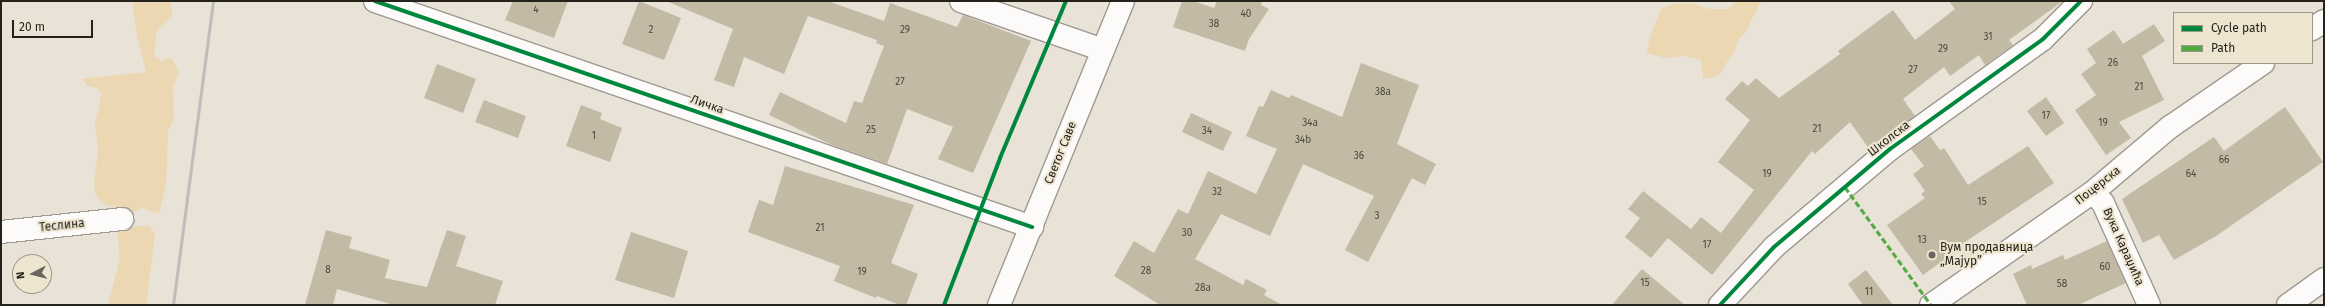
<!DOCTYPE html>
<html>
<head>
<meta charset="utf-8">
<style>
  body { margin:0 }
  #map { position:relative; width:2325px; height:306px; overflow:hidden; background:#e8e2d7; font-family:"Fira Sans",sans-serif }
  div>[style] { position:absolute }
  .green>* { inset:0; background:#ebd8b2 }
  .building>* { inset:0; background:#c3baa6 }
  .roads { filter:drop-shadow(1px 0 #9d9991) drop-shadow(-1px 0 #9d9991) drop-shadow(0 1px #9d9991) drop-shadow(0 -1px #9d9991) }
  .street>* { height:22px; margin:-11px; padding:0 11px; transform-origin:11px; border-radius:11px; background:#fcfbf9 }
  .secondary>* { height:22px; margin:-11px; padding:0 11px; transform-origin:11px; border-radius:11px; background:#fcfbf9 }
  .rail>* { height:3px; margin:-1.5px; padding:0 1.5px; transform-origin:1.5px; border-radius:1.5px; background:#bebdbb }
  .quiet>* { height:3px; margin-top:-1.5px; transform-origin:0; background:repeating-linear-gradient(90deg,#53aa43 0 6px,transparent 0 9px) }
  .cycleway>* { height:4px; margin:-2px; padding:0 2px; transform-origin:2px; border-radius:2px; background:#00873e }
  .dots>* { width:11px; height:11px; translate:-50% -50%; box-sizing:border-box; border:2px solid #eee5d1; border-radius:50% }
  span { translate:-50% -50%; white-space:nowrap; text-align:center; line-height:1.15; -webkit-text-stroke:4px #eee5d1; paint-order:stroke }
  .number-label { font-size:10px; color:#4c483e }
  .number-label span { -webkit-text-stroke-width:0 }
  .street-label { font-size:12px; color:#25221b }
  .poi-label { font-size:12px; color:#25221b }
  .left { translate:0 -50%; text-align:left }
  .frame { position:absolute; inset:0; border:2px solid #25221b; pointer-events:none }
  .legend { position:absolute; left:2173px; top:12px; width:140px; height:52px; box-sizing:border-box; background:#eee5d1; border:1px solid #9e9788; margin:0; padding:5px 7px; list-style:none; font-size:12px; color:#25221b }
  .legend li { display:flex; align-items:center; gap:8px; height:20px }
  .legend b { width:20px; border:1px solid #9e9788 }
  .north { position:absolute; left:12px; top:254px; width:40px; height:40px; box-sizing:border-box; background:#eee5d1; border:1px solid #9e9788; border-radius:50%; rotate:263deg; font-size:11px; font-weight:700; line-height:16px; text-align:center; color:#25221b }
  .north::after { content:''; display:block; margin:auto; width:14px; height:18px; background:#69655d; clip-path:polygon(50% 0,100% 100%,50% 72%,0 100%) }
  .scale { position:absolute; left:12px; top:20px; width:81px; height:18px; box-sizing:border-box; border:2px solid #25221b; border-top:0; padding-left:5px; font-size:12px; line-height:14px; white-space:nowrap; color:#25221b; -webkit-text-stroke:3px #eee5d1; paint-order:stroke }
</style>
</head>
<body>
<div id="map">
  <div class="green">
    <i style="clip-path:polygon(135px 1px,171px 1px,172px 17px,157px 30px,154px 56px,162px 61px,167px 58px,172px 59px,179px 72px,173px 87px,174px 119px,168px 130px,166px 186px,159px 214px,143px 208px,130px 213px,123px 211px,102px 203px,95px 193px,94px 183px,98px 151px,95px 124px,102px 93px,96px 88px,87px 86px,82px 79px,146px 72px,137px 36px,133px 9px)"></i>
    <i style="clip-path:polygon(1738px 1px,1761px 1px,1745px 33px,1738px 40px,1735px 50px,1718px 76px,1703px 79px,1701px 60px,1684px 56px,1665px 58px,1647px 53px,1650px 36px,1662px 8px,1674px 4px,1691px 3px,1710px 9px,1727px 9px)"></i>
    <i style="clip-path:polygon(149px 225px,155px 234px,146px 305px,108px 305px,120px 259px,117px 228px)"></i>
  </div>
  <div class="building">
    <i style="clip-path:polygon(513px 1px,568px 1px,554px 38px,505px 20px)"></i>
    <i style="clip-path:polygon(639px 1px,681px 18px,664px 60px,622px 44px)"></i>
    <i style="clip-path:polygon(666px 1px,828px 1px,884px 21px,890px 3px,957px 27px,963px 15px,1031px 41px,973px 173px,938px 159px,953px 127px,907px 109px,887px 164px,832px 145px,769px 115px,780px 92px,846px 123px,854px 101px,862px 103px,884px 46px,876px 43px,877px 40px,808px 16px,784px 74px,744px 57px,734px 87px,714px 80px,733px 29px)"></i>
    <i style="clip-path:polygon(1182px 1px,1193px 1px,1214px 8px,1217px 1px,1262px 1px,1261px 5px,1269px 9px,1249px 39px,1245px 51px,1173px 27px)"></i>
    <i style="clip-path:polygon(1949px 1px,2063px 1px,2009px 40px,2013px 45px,1985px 65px,1979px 55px,1950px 76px,1944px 67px,1903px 99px,1915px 116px,1870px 150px,1850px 122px,1815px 154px,1812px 151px,1712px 275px,1668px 238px,1651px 258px,1625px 237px,1640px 218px,1628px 209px,1643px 191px,1691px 229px,1701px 217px,1721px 233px,1754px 190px,1718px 162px,1750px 120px,1725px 99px,1742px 81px,1748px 86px,1756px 78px,1779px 98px,1840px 54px,1838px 51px,1893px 10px,1915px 40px,1955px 9px)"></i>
    <i style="clip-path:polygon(2154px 24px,2165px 41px,2142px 56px,2164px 100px,2119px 122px,2131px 138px,2106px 155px,2075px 110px,2096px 95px,2081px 74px,2096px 63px,2087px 49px,2114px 30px,2123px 44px)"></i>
    <i style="clip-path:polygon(1361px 63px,1419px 85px,1397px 144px,1436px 164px,1425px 185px,1412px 178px,1368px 262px,1345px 250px,1374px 196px,1303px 164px,1270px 236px,1221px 214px,1195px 259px,1243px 285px,1246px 279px,1267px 290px,1264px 295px,1282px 305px,1160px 305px,1114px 276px,1134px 241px,1154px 253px,1178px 209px,1188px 214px,1208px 171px,1256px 194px,1277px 149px,1246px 136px,1259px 106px,1263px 107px,1271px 90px,1289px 98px,1291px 95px,1342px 117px)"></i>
    <i style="clip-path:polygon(437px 64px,476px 79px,463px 113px,424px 98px)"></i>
    <i style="clip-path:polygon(2046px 97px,2064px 123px,2046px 136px,2027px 111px)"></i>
    <i style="clip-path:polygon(484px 100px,526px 116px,518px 138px,475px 122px)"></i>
    <i style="clip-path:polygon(581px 105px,602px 113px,600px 119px,622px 128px,610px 162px,566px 146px)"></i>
    <i style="clip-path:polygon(2285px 107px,2323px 162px,2216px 236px,2174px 260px,2159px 235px,2143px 243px,2122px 199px,2214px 137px,2224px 151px)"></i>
    <i style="clip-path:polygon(1191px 113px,1232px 132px,1223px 151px,1182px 132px)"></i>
    <i style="clip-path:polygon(1930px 136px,1940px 150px,1944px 148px,1968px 185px,2028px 146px,2054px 183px,1953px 250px,1955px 252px,1923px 275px,1887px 225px,1925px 198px,1921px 194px,1925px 191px,1913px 174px,1924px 166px,1911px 149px)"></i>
    <i style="clip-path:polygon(785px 166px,914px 205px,891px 263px,918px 274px,906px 305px,900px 305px,877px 296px,876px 298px,834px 281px,840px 266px,748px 232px,759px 200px,773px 205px)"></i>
    <i style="clip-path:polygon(326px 230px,352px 237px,349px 248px,390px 260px,385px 278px,427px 287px,447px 230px,466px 236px,456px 266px,503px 281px,495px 305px,394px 305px,337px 289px,333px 305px,305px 305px)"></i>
    <i style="clip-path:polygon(631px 232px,688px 251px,674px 298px,615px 280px)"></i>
    <i style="clip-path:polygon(2107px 241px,2126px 283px,2078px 305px,2027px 305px,2013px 274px,2031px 265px,2032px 269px,2063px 255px,2065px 260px)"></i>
    <i style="clip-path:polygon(1642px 269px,1685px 305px,1612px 305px)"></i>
    <i style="clip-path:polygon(1866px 270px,1893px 305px,1863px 305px,1848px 284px)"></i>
  </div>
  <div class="roads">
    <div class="street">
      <i style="left:375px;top:1px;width:695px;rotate:18.98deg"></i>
      <i style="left:961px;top:1px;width:150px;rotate:19deg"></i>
      <i style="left:2312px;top:29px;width:14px;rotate:-34deg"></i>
      <i style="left:2093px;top:192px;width:15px;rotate:48deg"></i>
      <i style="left:2103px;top:203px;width:112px;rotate:65.7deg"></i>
      <i style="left:1px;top:232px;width:122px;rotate:-6.1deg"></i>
      <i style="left:1720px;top:305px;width:79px;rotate:-47deg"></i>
      <i style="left:1774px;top:247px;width:152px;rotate:-40.2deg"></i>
      <i style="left:1890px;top:149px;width:188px;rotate:-35.7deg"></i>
      <i style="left:2043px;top:39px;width:54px;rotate:-45deg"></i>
      <i style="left:1931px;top:305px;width:198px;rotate:-34.9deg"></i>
      <i style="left:2093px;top:192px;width:101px;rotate:-40.2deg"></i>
      <i style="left:2170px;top:127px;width:113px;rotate:-34.5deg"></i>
      <i style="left:2288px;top:305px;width:44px;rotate:-35.8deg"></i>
    </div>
    <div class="secondary">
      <i style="left:999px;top:305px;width:328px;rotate:-67.8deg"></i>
    </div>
  </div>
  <div class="rail">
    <i style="left:173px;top:305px;width:307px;rotate:-82.5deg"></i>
  </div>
  <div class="quiet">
    <i style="left:1845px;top:187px;width:146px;rotate:53.9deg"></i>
  </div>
  <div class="cycleway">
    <i style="left:375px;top:1px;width:695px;rotate:18.98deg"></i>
    <i style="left:944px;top:305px;width:157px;rotate:-69.1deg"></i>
    <i style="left:1000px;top:158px;width:170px;rotate:-67.2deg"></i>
    <i style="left:1720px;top:305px;width:79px;rotate:-47deg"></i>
    <i style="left:1774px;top:247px;width:152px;rotate:-40.2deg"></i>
    <i style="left:1890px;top:149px;width:188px;rotate:-35.7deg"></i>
    <i style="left:2043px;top:39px;width:54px;rotate:-45deg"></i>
  </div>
  <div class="dots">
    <i style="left:1932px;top:255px;background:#69655d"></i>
  </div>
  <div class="number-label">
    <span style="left:536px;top:11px">4</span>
    <span style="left:1246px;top:15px">40</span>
    <span style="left:1214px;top:25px">38</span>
    <span style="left:651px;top:31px">2</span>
    <span style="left:905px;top:31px">29</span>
    <span style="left:1988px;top:38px">31</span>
    <span style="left:1943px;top:50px">29</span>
    <span style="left:2113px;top:64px">26</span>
    <span style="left:1913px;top:71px">27</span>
    <span style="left:900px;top:83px">27</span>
    <span style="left:2139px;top:88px">21</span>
    <span style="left:1383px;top:93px">38a</span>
    <span style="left:2046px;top:117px">17</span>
    <span style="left:1310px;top:124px">34a</span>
    <span style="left:2103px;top:124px">19</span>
    <span style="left:1817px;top:130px">21</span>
    <span style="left:871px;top:131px">25</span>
    <span style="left:1207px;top:132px">34</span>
    <span style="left:594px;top:137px">1</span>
    <span style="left:1303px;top:141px">34b</span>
    <span style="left:1359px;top:157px">36</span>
    <span style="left:2224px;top:161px">66</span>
    <span style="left:1767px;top:175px">19</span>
    <span style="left:2191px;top:175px">64</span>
    <span style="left:1217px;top:193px">32</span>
    <span style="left:1982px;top:203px">15</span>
    <span style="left:1377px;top:217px">3</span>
    <span style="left:820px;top:229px">21</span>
    <span style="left:1187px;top:234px">30</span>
    <span style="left:1922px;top:241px">13</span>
    <span style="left:1707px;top:246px">17</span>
    <span style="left:2105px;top:268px">60</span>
    <span style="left:328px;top:271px">8</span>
    <span style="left:1146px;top:272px">28</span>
    <span style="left:862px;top:273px">19</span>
    <span style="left:1645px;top:284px">15</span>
    <span style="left:2062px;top:285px">58</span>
    <span style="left:1203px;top:289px">28a</span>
    <span style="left:1869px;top:293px">11</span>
  </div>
  <div class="street-label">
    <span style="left:707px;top:105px;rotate:19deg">Личка</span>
    <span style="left:1889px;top:139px;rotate:-38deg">Школска</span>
    <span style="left:1061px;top:153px;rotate:-68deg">Светог Саве</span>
    <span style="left:2098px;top:186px;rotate:-38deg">Поцерска</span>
    <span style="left:62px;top:226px;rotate:-6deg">Теслина</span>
    <span style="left:2123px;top:247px;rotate:66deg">Вука Караџића</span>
  </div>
  <div class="poi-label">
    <span class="left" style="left:1940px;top:255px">Вум продавница<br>„Мајур”</span>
  </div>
  <div class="frame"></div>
  <ul class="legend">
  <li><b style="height:5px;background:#00873e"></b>Cycle path</li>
  <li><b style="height:5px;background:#53aa43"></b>Path</li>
  </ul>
  <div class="north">N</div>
  <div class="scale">20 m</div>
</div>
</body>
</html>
